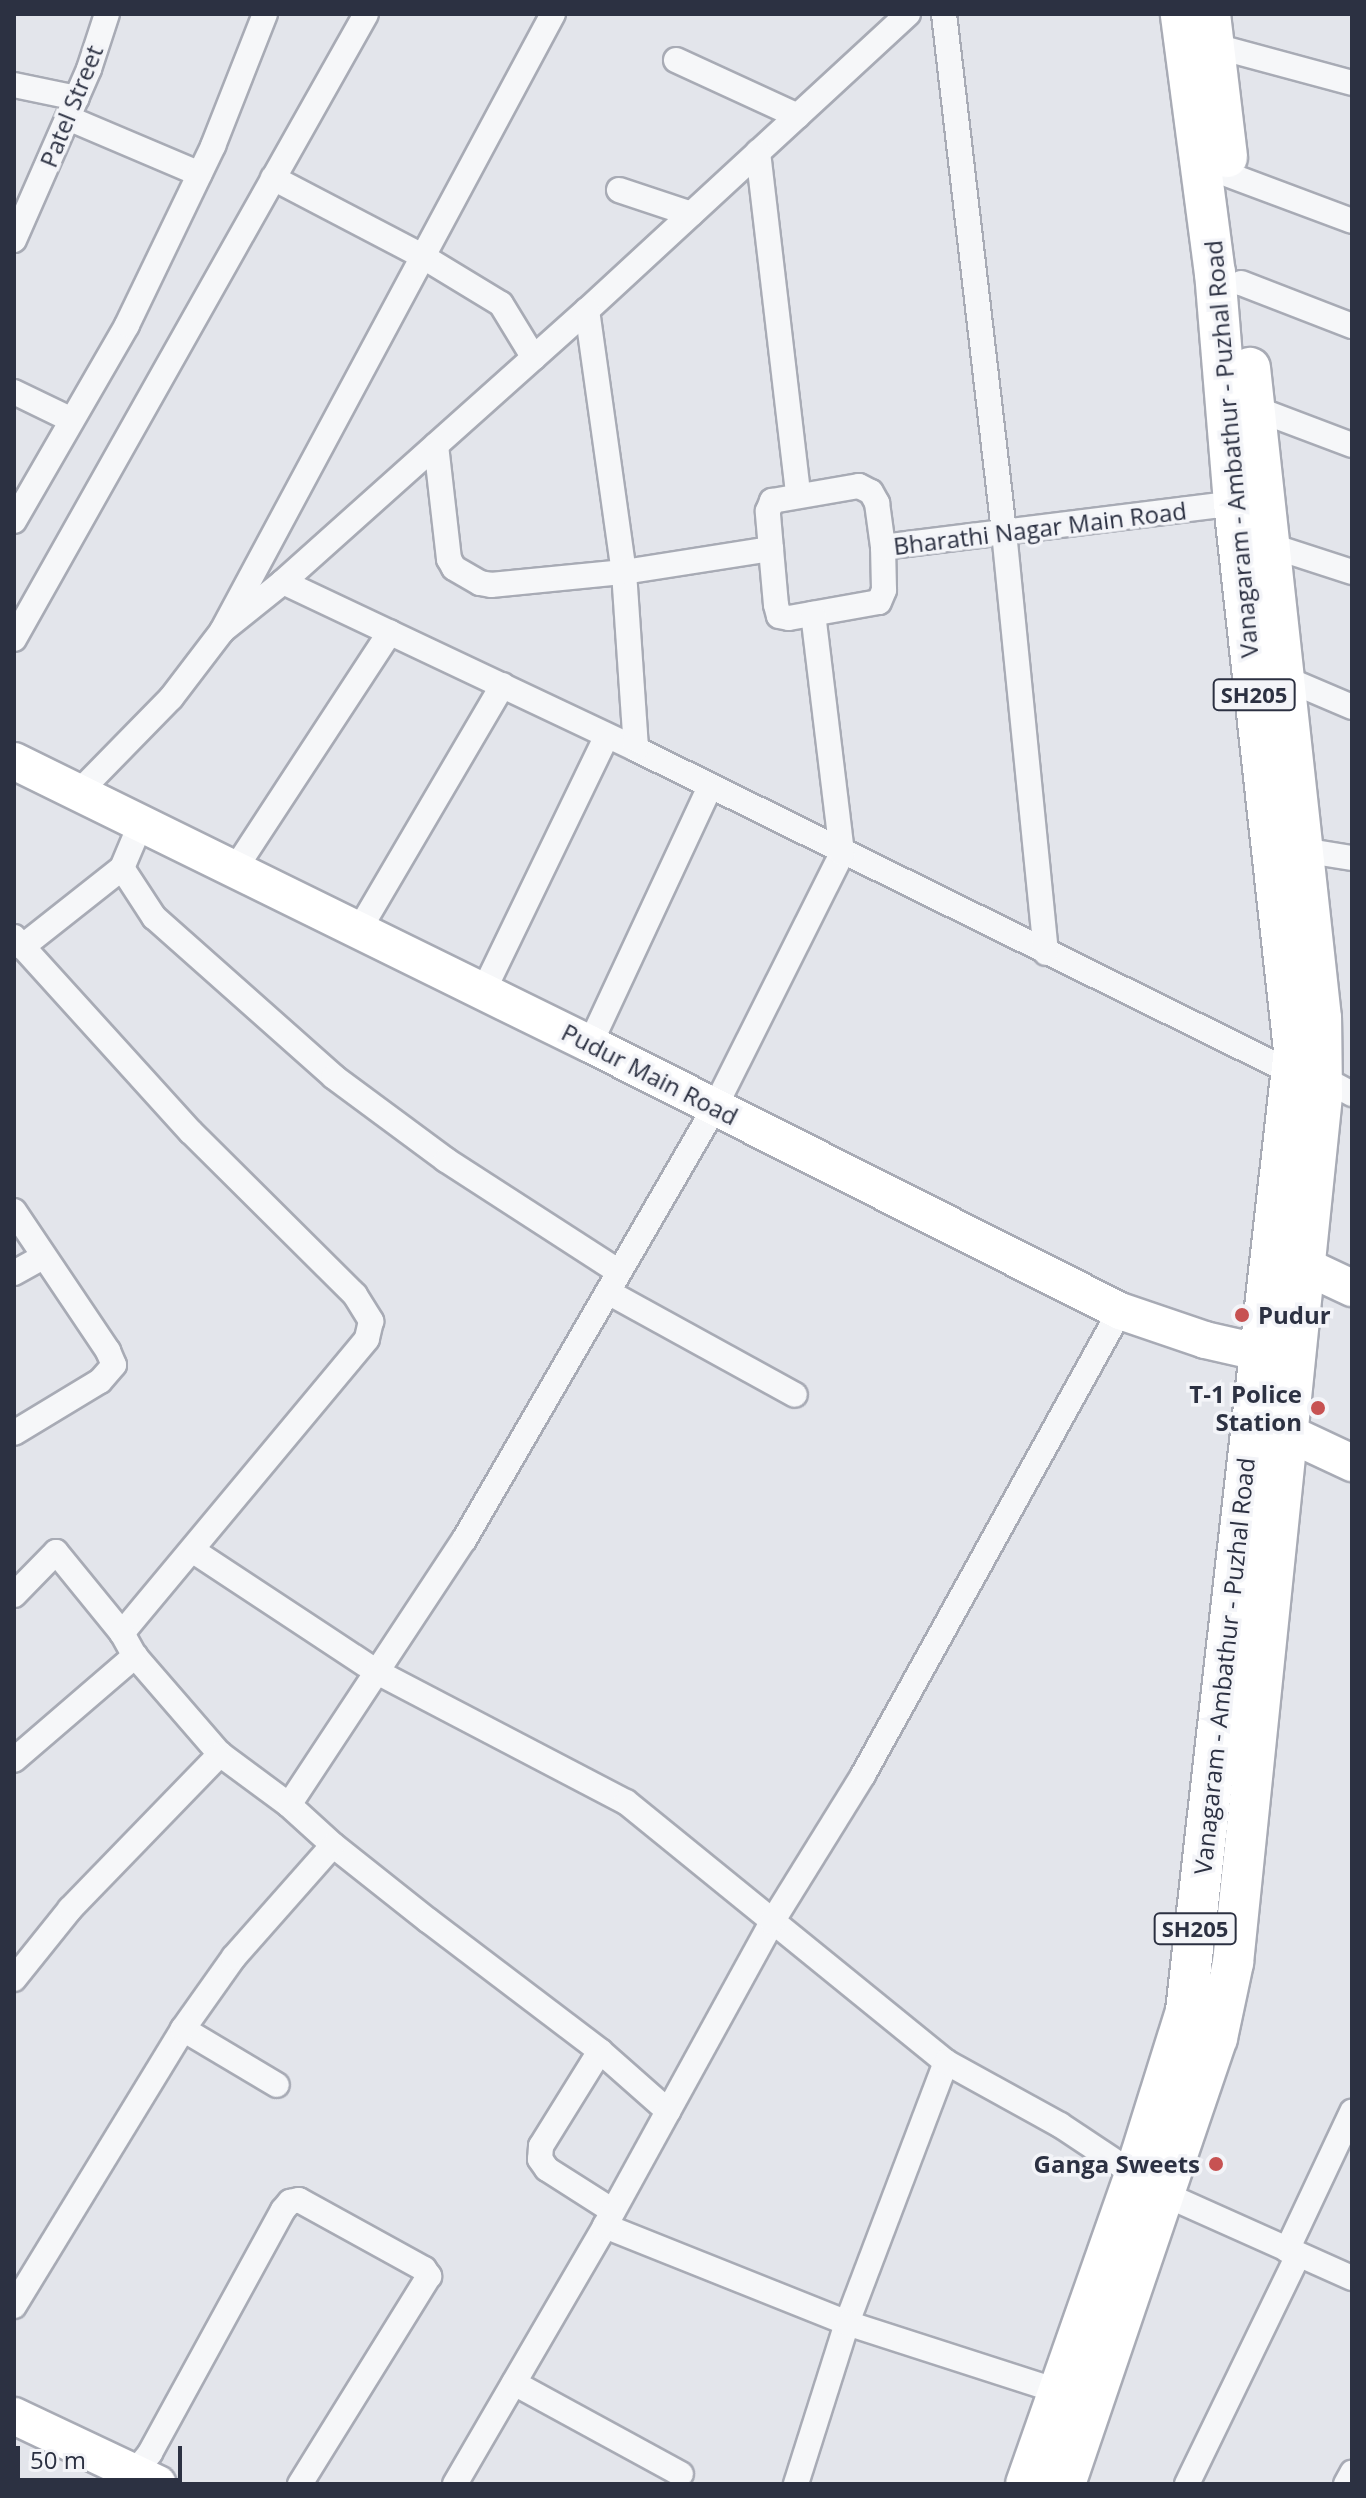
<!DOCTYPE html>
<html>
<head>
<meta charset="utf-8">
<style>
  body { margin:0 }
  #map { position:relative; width:1366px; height:2498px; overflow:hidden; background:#e3e5eb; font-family:"Open Sans",sans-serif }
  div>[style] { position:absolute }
  .roads { filter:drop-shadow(2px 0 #a8abb5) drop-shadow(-2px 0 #a8abb5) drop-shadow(0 2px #a8abb5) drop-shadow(0 -2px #a8abb5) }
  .street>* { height:24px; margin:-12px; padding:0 12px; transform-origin:12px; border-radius:12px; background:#f6f7f9 }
  .secondary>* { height:36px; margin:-18px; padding:0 18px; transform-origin:18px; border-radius:18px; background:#fff }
  .primary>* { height:40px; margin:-20px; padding:0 20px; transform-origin:20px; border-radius:20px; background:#fff }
  .dots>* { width:22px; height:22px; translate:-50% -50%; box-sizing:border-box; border:4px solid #f3f4f8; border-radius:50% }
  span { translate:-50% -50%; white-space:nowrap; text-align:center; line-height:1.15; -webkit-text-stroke:7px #f3f4f8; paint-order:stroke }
  .shield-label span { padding:2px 6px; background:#f3f4f8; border:2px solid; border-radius:6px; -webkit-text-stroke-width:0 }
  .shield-label { font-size:22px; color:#2c3142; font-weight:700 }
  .street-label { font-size:24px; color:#2c3142 }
  .poi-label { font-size:24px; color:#2c3142; font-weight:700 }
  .left { translate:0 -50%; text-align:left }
  .right { translate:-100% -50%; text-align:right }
  .frame { position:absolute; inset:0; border:16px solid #2c3142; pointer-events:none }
  .scale { position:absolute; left:16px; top:2446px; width:166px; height:36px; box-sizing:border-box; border:4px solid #2c3142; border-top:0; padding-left:10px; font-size:24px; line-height:28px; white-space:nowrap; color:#2c3142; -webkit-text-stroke:6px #f3f4f8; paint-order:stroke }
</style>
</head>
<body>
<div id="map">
  <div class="roads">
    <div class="street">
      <i style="left:908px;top:14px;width:437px;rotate:137.3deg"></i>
      <i style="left:587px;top:310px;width:408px;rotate:138.2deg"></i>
      <i style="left:283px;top:582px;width:391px;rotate:25.3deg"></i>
      <i style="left:636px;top:749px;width:730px;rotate:26.25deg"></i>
      <i style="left:944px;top:14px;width:521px;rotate:83.39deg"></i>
      <i style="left:1004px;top:532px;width:423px;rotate:84.3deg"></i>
      <i style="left:1204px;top:43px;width:153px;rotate:15.1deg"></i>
      <i style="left:676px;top:60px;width:134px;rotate:24.7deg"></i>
      <i style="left:14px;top:85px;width:64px;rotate:11.7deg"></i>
      <i style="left:68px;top:118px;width:143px;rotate:23deg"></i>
      <i style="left:758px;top:152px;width:345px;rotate:83.3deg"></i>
      <i style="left:1229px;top:175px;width:131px;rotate:20.5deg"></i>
      <i style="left:273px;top:178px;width:168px;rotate:27.6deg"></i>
      <i style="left:422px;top:256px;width:92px;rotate:31.3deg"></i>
      <i style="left:501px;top:304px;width:63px;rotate:58.6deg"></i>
      <i style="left:619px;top:190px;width:76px;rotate:18.4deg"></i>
      <i style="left:14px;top:240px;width:187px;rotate:-66.3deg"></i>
      <i style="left:89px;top:69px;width:58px;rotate:-71.9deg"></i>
      <i style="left:1241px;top:283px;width:119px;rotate:21.2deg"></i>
      <i style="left:587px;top:310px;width:265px;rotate:82deg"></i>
      <i style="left:624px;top:572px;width:177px;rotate:86.1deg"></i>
      <i style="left:14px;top:392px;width:64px;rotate:25.8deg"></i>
      <i style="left:1254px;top:408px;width:105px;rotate:20.7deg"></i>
      <i style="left:436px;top:445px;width:115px;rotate:83.5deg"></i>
      <i style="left:449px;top:559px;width:10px;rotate:61deg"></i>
      <i style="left:454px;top:568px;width:30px;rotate:30deg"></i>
      <i style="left:480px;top:583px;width:11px;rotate:10deg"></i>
      <i style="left:491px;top:585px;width:134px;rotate:-5.6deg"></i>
      <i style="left:624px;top:572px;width:149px;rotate:-8.9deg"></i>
      <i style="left:771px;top:549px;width:56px;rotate:84.9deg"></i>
      <i style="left:776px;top:605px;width:11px;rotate:75deg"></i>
      <i style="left:779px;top:616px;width:10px;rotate:11deg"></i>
      <i style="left:789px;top:618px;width:91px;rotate:-10.1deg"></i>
      <i style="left:879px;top:602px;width:13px;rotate:-67deg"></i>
      <i style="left:884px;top:590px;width:43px;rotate:-91.3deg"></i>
      <i style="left:883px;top:547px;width:354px;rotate:-7.1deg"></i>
      <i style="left:14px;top:521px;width:226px;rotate:-60deg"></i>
      <i style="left:127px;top:325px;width:199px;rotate:-64.3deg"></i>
      <i style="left:213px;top:146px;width:142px;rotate:-68.5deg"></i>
      <i style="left:1269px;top:545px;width:87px;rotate:18deg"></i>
      <i style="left:771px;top:549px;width:38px;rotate:-95deg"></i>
      <i style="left:768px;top:511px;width:11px;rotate:-68deg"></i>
      <i style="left:772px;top:501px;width:88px;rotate:-9.8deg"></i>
      <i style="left:859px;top:486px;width:13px;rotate:27deg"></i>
      <i style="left:871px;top:492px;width:13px;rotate:61deg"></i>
      <i style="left:877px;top:503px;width:44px;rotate:82.2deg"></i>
      <i style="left:222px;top:631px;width:700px;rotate:-61.79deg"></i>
      <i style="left:14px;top:639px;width:717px;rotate:-60.61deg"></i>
      <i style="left:1276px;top:679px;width:8px;rotate:-7deg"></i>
      <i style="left:1284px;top:678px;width:74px;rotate:23.1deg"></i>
      <i style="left:78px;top:793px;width:133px;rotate:-45.6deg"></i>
      <i style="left:171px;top:698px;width:84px;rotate:-52.7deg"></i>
      <i style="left:222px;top:631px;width:78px;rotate:-38.8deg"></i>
      <i style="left:141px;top:823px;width:49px;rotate:112.9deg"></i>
      <i style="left:122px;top:868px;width:59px;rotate:56.9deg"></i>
      <i style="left:154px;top:917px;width:241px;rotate:41.6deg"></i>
      <i style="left:334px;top:1077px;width:139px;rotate:36.5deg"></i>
      <i style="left:446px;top:1160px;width:206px;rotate:32.9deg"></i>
      <i style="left:1290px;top:848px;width:63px;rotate:9.2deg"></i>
      <i style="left:235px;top:869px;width:283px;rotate:-56.8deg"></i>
      <i style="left:359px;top:930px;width:284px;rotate:-59.6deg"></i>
      <i style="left:14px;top:937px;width:263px;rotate:47.8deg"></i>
      <i style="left:191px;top:1132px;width:231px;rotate:44.8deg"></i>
      <i style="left:355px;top:1295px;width:31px;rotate:58deg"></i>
      <i style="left:371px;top:1321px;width:18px;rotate:103deg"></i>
      <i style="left:367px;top:1339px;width:383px;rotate:129.8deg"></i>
      <i style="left:22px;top:947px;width:127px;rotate:-38.3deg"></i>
      <i style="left:483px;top:992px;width:284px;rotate:-64.2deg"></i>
      <i style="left:590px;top:1044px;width:284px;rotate:-65deg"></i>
      <i style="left:1322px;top:1078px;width:34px;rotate:28deg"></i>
      <i style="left:14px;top:1211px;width:169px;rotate:56.1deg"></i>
      <i style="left:108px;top:1351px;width:15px;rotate:67deg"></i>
      <i style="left:114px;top:1365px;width:21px;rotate:131deg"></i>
      <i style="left:100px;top:1381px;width:100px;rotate:148.8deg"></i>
      <i style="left:14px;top:1273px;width:33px;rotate:-29deg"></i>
      <i style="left:608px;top:1292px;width:213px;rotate:28.8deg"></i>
      <i style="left:192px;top:1550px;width:222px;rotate:33.4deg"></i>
      <i style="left:377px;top:1672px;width:281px;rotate:27.6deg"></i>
      <i style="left:626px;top:1802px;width:412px;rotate:39.1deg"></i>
      <i style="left:946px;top:2062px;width:279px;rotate:110.8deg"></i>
      <i style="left:847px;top:2323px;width:169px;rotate:107.6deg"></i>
      <i style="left:14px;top:1595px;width:60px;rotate:-45.7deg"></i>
      <i style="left:56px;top:1552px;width:104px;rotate:50.8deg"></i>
      <i style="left:122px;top:1633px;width:26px;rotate:61deg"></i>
      <i style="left:135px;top:1656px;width:130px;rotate:49.1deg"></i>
      <i style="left:220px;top:1754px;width:86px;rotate:36.5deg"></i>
      <i style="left:289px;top:1805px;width:59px;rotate:42.3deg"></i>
      <i style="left:333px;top:1845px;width:122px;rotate:38.4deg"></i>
      <i style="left:429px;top:1921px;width:215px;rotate:37.2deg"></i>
      <i style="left:600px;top:2051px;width:91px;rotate:41.4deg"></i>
      <i style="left:14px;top:1760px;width:160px;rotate:-40.7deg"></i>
      <i style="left:289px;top:1805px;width:318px;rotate:-56.6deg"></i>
      <i style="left:464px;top:1540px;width:500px;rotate:-59.9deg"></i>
      <i style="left:715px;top:1107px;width:284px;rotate:-63.4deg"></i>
      <i style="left:842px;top:853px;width:241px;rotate:-96.9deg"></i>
      <i style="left:14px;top:1979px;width:90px;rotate:-51.3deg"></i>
      <i style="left:70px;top:1909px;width:216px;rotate:-45.9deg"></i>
      <i style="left:183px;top:2029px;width:109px;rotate:30.8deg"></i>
      <i style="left:600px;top:2051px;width:112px;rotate:121.8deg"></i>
      <i style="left:541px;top:2146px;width:13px;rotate:94deg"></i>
      <i style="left:540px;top:2159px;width:12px;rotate:55deg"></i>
      <i style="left:547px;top:2169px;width:78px;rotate:32.5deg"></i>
      <i style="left:946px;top:2062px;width:130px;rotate:28.9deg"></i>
      <i style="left:1060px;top:2125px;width:125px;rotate:33.6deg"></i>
      <i style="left:1164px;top:2194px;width:206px;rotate:24.1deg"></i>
      <i style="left:605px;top:2226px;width:261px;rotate:21.8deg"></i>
      <i style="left:847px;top:2323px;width:222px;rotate:17.9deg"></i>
      <i style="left:1287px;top:2250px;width:153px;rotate:-64.8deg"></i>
      <i style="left:14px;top:2306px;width:324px;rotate:-58.6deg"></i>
      <i style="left:183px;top:2029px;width:88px;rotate:-54.7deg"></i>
      <i style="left:234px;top:1957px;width:149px;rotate:-48.5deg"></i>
      <i style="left:514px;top:2383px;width:190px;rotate:28.6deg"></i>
      <i style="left:134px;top:2473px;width:26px;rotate:-51deg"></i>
      <i style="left:150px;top:2453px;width:277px;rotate:-61.3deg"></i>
      <i style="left:283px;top:2210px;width:11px;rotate:-49deg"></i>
      <i style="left:290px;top:2202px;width:9px;rotate:-13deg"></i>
      <i style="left:299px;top:2200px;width:143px;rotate:28.9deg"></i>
      <i style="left:424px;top:2269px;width:9px;rotate:54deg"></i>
      <i style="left:429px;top:2276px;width:245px;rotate:121.8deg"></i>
      <i style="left:455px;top:2484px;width:298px;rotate:-59.8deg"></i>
      <i style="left:605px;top:2226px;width:347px;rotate:-61.2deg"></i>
      <i style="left:772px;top:1922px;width:173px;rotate:-58.2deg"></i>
      <i style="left:863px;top:1775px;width:530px;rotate:-61.02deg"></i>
      <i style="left:1187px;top:2484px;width:254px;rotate:-64.1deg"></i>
      <i style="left:1346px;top:2484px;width:13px;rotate:-61deg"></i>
    </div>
    <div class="secondary">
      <i style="left:14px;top:761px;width:642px;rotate:26.17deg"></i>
      <i style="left:590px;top:1044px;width:593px;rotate:26.74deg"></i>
      <i style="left:1120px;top:1311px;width:90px;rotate:18.8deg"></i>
      <i style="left:1205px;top:1340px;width:54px;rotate:12.8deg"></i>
      <i style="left:1258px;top:1352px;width:31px;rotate:2deg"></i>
      <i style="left:1305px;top:1266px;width:52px;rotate:25.1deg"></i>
      <i style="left:1288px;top:1433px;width:71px;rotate:25.1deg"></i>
      <i style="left:14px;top:2416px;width:159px;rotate:25.3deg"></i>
    </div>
    <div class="primary">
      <i style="left:1210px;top:14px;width:144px;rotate:83.2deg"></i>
      <i style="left:1026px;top:2484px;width:329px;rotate:-70.6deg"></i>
      <i style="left:1135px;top:2174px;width:171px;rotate:-72.6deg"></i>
      <i style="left:1186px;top:2011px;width:967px;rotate:-83.59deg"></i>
      <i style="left:1294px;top:1050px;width:550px;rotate:-96.26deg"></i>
      <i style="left:1234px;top:503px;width:230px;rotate:-94.7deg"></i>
      <i style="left:1215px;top:274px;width:262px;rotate:-97.5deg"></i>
      <i style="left:1065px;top:2484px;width:471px;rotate:-71.2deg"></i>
      <i style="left:1217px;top:2038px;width:77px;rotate:-78deg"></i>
      <i style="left:1233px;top:1963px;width:872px;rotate:-84.14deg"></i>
      <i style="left:1322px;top:1096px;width:78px;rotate:-90.7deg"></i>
      <i style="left:1321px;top:1018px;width:654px;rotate:-96.23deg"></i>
    </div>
  </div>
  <div class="dots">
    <i style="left:1242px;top:1315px;background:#c75252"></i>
    <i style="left:1318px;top:1408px;background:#c75252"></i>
    <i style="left:1216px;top:2164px;background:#c75252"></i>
  </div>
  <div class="shield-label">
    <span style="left:1254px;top:695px">SH205</span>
    <span style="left:1195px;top:1929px">SH205</span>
  </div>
  <div class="street-label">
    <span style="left:71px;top:106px;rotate:-68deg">Patel Street</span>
    <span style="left:1231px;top:449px;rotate:-95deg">Vanagaram - Ambathur - Puzhal Road</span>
    <span style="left:1040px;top:528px;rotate:-7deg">Bharathi Nagar Main Road</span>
    <span style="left:650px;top:1074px;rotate:27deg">Pudur Main Road</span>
    <span style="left:1224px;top:1666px;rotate:-84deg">Vanagaram - Ambathur - Puzhal Road</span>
  </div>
  <div class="poi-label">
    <span class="left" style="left:1258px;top:1315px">Pudur</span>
    <span class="right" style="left:1302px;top:1408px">T-1 Police<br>Station</span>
    <span class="right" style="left:1200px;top:2164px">Ganga Sweets</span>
  </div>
  <div class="frame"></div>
  <div class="scale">50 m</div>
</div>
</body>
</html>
